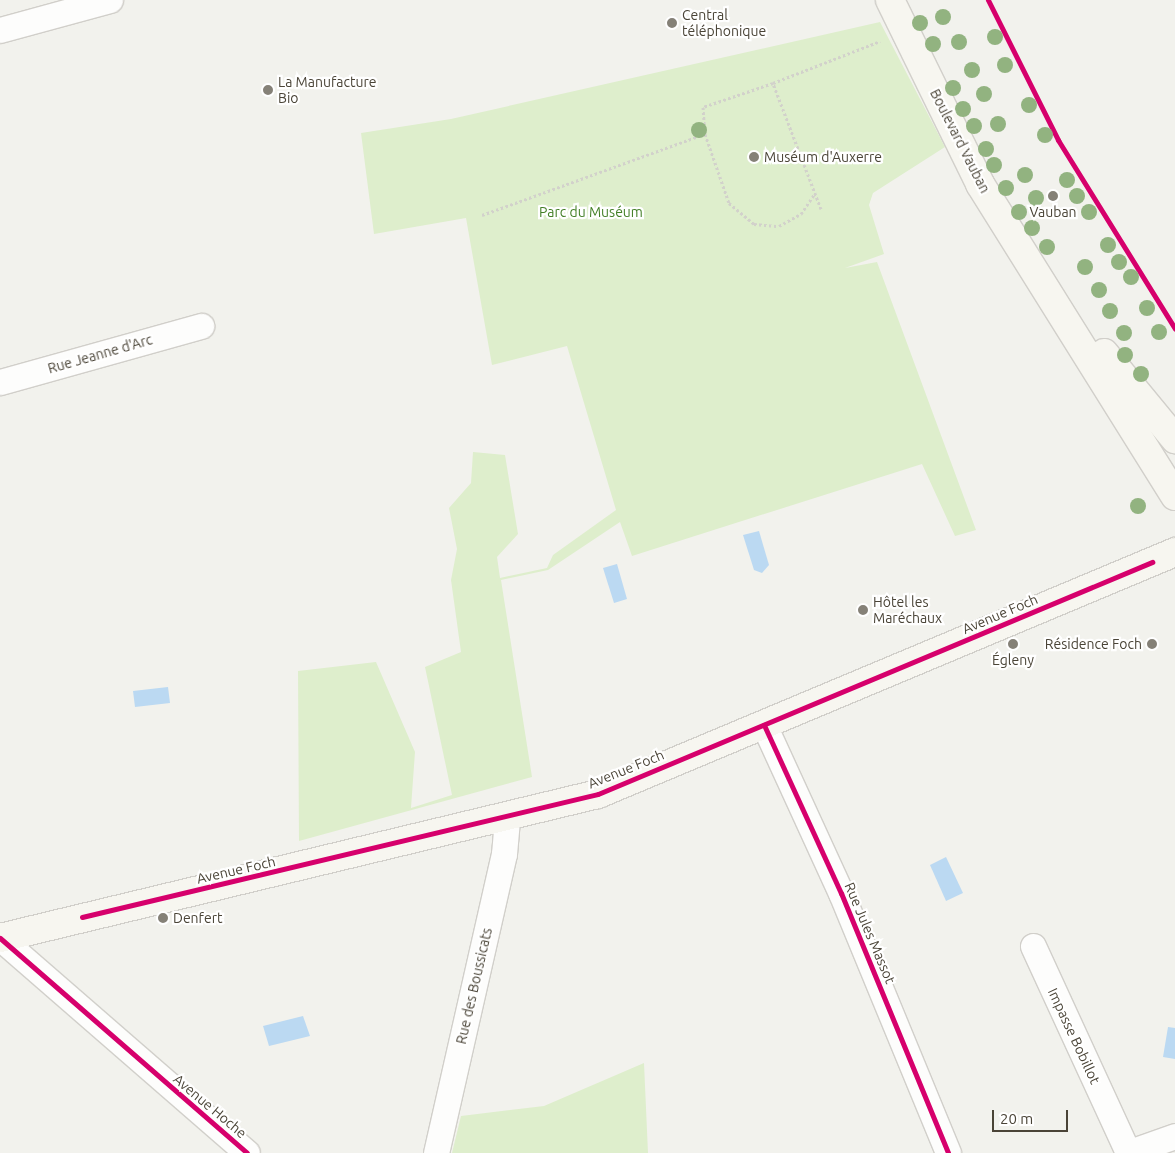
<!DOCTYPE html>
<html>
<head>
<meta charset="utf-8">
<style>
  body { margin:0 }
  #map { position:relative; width:1175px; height:1153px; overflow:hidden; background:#f2f2ed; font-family:Ubuntu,sans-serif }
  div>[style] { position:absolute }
  .green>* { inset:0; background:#deeecc }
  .water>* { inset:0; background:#bbd9f2 }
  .path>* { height:3px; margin-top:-1.5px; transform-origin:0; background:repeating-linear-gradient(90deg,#d2d1cb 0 2.5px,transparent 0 5px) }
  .roads { filter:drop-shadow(1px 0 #d1cfca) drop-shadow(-1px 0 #d1cfca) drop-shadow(0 1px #d1cfca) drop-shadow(0 -1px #d1cfca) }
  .street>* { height:25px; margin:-12.5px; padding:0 12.5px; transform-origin:12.5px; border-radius:12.5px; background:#fdfdfc }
  .secondary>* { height:28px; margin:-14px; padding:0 14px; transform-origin:14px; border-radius:14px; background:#f7f6f0 }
  .cycleway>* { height:5px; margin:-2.5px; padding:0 2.5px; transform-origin:2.5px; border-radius:2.5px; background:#d6006c }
  .trees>* { width:16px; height:16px; margin:-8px; border-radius:50%; background:#92b380 }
  .dots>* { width:14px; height:14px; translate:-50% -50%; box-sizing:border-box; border:2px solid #fff; border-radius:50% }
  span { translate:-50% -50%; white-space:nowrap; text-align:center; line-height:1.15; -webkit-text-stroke:4.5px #fff; paint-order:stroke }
  .poi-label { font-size:14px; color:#4a4437 }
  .left { translate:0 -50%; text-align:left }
  .right { translate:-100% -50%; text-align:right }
  .street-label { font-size:14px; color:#4a4437 }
  .park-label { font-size:14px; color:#437f27 }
  .scale { position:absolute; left:992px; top:1110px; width:76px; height:22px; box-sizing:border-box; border:2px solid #4a4437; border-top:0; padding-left:6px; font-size:15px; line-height:18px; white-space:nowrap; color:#4a4437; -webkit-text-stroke:4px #fff; paint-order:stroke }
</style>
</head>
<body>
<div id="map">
  <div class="green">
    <i style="clip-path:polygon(880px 22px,945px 147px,873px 193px,869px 205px,884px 254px,845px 268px,877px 262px,976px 530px,955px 536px,922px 464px,632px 556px,620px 522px,548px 570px,501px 580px,532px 777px,299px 841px,298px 671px,376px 662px,415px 752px,411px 808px,452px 795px,425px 667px,461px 652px,451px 580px,457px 549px,449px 508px,471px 483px,473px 452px,505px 455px,518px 534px,497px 557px,500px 578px,547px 568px,553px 555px,616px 510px,567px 346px,492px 365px,466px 218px,374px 234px,361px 133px,451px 119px)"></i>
    <i style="clip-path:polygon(644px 1063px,648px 1153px,452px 1153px,461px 1116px,544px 1106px)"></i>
  </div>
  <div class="water">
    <i style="clip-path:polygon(759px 531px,769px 565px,762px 573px,754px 570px,743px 535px)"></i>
    <i style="clip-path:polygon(617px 564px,627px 599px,614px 603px,603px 568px)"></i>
    <i style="clip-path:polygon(168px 687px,170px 703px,135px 707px,133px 691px)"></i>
    <i style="clip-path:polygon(946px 857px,963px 893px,946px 901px,930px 865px)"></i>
    <i style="clip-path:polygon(303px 1016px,310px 1036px,269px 1046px,263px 1026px)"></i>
    <i style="clip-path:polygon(1168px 1027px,1175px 1028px,1175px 1059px,1163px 1057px)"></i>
  </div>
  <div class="path">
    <i style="left:773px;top:83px;width:74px;rotate:161.1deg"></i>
    <i style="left:703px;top:107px;width:27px;rotate:86deg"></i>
    <i style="left:705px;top:134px;width:73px;rotate:70.8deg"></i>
    <i style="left:729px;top:203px;width:33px;rotate:40deg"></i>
    <i style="left:754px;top:224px;width:25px;rotate:5deg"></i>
    <i style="left:779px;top:226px;width:25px;rotate:-29deg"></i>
    <i style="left:801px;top:214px;width:25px;rotate:-56deg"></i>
    <i style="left:821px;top:209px;width:135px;rotate:-110.9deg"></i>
    <i style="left:773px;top:83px;width:115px;rotate:-21.4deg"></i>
    <i style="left:482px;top:215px;width:237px;rotate:-20deg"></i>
  </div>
  <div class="roads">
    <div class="street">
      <i style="left:0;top:30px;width:114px;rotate:-15.3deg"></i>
      <i style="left:0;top:382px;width:209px;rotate:-15.6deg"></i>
      <i style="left:764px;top:725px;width:185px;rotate:65.4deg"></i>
      <i style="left:841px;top:893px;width:281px;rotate:67.6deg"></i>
      <i style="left:0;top:938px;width:327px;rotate:41deg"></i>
      <i style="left:1033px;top:946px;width:228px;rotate:65.3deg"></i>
      <i style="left:436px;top:1153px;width:307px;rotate:-77.2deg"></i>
      <i style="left:504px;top:854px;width:37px;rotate:-85deg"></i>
      <i style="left:1127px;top:1153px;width:51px;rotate:-19.5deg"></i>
    </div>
    <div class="secondary">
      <i style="left:890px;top:0;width:205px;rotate:63.9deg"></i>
      <i style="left:980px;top:184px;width:368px;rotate:58deg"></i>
      <i style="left:1104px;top:353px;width:112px;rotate:50.5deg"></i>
      <i style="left:0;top:938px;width:615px;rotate:-13.54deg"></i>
      <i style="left:598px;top:794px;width:626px;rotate:-22.75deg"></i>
    </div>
  </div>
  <div class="cycleway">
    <i style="left:988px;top:0;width:157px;rotate:63.4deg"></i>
    <i style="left:1058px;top:140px;width:222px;rotate:58.2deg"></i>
    <i style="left:764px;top:725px;width:185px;rotate:65.4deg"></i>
    <i style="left:841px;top:893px;width:281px;rotate:67.6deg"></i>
    <i style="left:82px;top:917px;width:530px;rotate:-13.41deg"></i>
    <i style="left:598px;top:794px;width:601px;rotate:-22.72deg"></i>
    <i style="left:0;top:938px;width:327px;rotate:41deg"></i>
  </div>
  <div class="trees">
    <i style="left:943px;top:17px"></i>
    <i style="left:920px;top:23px"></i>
    <i style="left:995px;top:37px"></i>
    <i style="left:959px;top:42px"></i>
    <i style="left:933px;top:44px"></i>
    <i style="left:1005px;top:65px"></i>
    <i style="left:972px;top:70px"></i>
    <i style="left:953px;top:88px"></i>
    <i style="left:984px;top:94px"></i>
    <i style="left:1029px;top:105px"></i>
    <i style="left:963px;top:109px"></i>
    <i style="left:998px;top:124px"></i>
    <i style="left:974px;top:126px"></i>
    <i style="left:699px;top:130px"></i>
    <i style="left:1045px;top:135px"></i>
    <i style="left:986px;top:149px"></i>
    <i style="left:994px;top:165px"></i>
    <i style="left:1025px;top:175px"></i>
    <i style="left:1067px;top:180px"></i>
    <i style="left:1006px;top:188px"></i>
    <i style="left:1077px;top:196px"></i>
    <i style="left:1036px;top:198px"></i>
    <i style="left:1019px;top:212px"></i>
    <i style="left:1089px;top:212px"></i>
    <i style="left:1032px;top:228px"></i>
    <i style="left:1108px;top:245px"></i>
    <i style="left:1047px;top:247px"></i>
    <i style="left:1119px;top:262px"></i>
    <i style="left:1085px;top:267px"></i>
    <i style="left:1131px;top:277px"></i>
    <i style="left:1099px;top:290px"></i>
    <i style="left:1147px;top:308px"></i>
    <i style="left:1110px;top:311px"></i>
    <i style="left:1159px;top:332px"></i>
    <i style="left:1124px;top:333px"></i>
    <i style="left:1125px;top:355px"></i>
    <i style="left:1141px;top:374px"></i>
    <i style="left:1138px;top:506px"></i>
  </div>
  <div class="dots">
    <i style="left:672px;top:23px;background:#858177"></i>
    <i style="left:268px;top:90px;background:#858177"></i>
    <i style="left:754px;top:157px;background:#858177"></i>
    <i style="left:1053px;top:196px;background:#858177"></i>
    <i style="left:863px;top:610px;background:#858177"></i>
    <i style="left:1013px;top:644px;background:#858177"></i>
    <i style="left:1152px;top:644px;background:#858177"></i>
    <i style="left:163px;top:918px;background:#858177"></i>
  </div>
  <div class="poi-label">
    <span class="left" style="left:682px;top:23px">Central<br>téléphonique</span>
    <span class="left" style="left:278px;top:90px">La Manufacture<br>Bio</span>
    <span class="left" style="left:764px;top:157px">Muséum d'Auxerre</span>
    <span style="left:1053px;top:212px">Vauban</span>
    <span class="left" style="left:873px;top:610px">Hôtel les<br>Maréchaux</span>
    <span class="right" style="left:1142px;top:644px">Résidence Foch</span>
    <span style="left:1013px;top:660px">Égleny</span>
    <span class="left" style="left:173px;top:918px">Denfert</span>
  </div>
  <div class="street-label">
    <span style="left:960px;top:141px;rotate:63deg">Boulevard Vauban</span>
    <span style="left:100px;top:354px;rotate:-16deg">Rue Jeanne d'Arc</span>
    <span style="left:1000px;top:614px;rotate:-23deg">Avenue Foch</span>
    <span style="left:626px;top:769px;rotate:-22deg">Avenue Foch</span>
    <span style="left:236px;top:870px;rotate:-13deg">Avenue Foch</span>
    <span style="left:870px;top:933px;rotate:67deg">Rue Jules Massot</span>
    <span style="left:474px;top:986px;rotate:-77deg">Rue des Boussicats</span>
    <span style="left:1074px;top:1036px;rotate:65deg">Impasse Bobillot</span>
    <span style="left:210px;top:1106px;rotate:40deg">Avenue Hoche</span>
  </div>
  <div class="park-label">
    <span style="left:591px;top:212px">Parc du Muséum</span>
  </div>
  <div class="scale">20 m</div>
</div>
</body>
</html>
